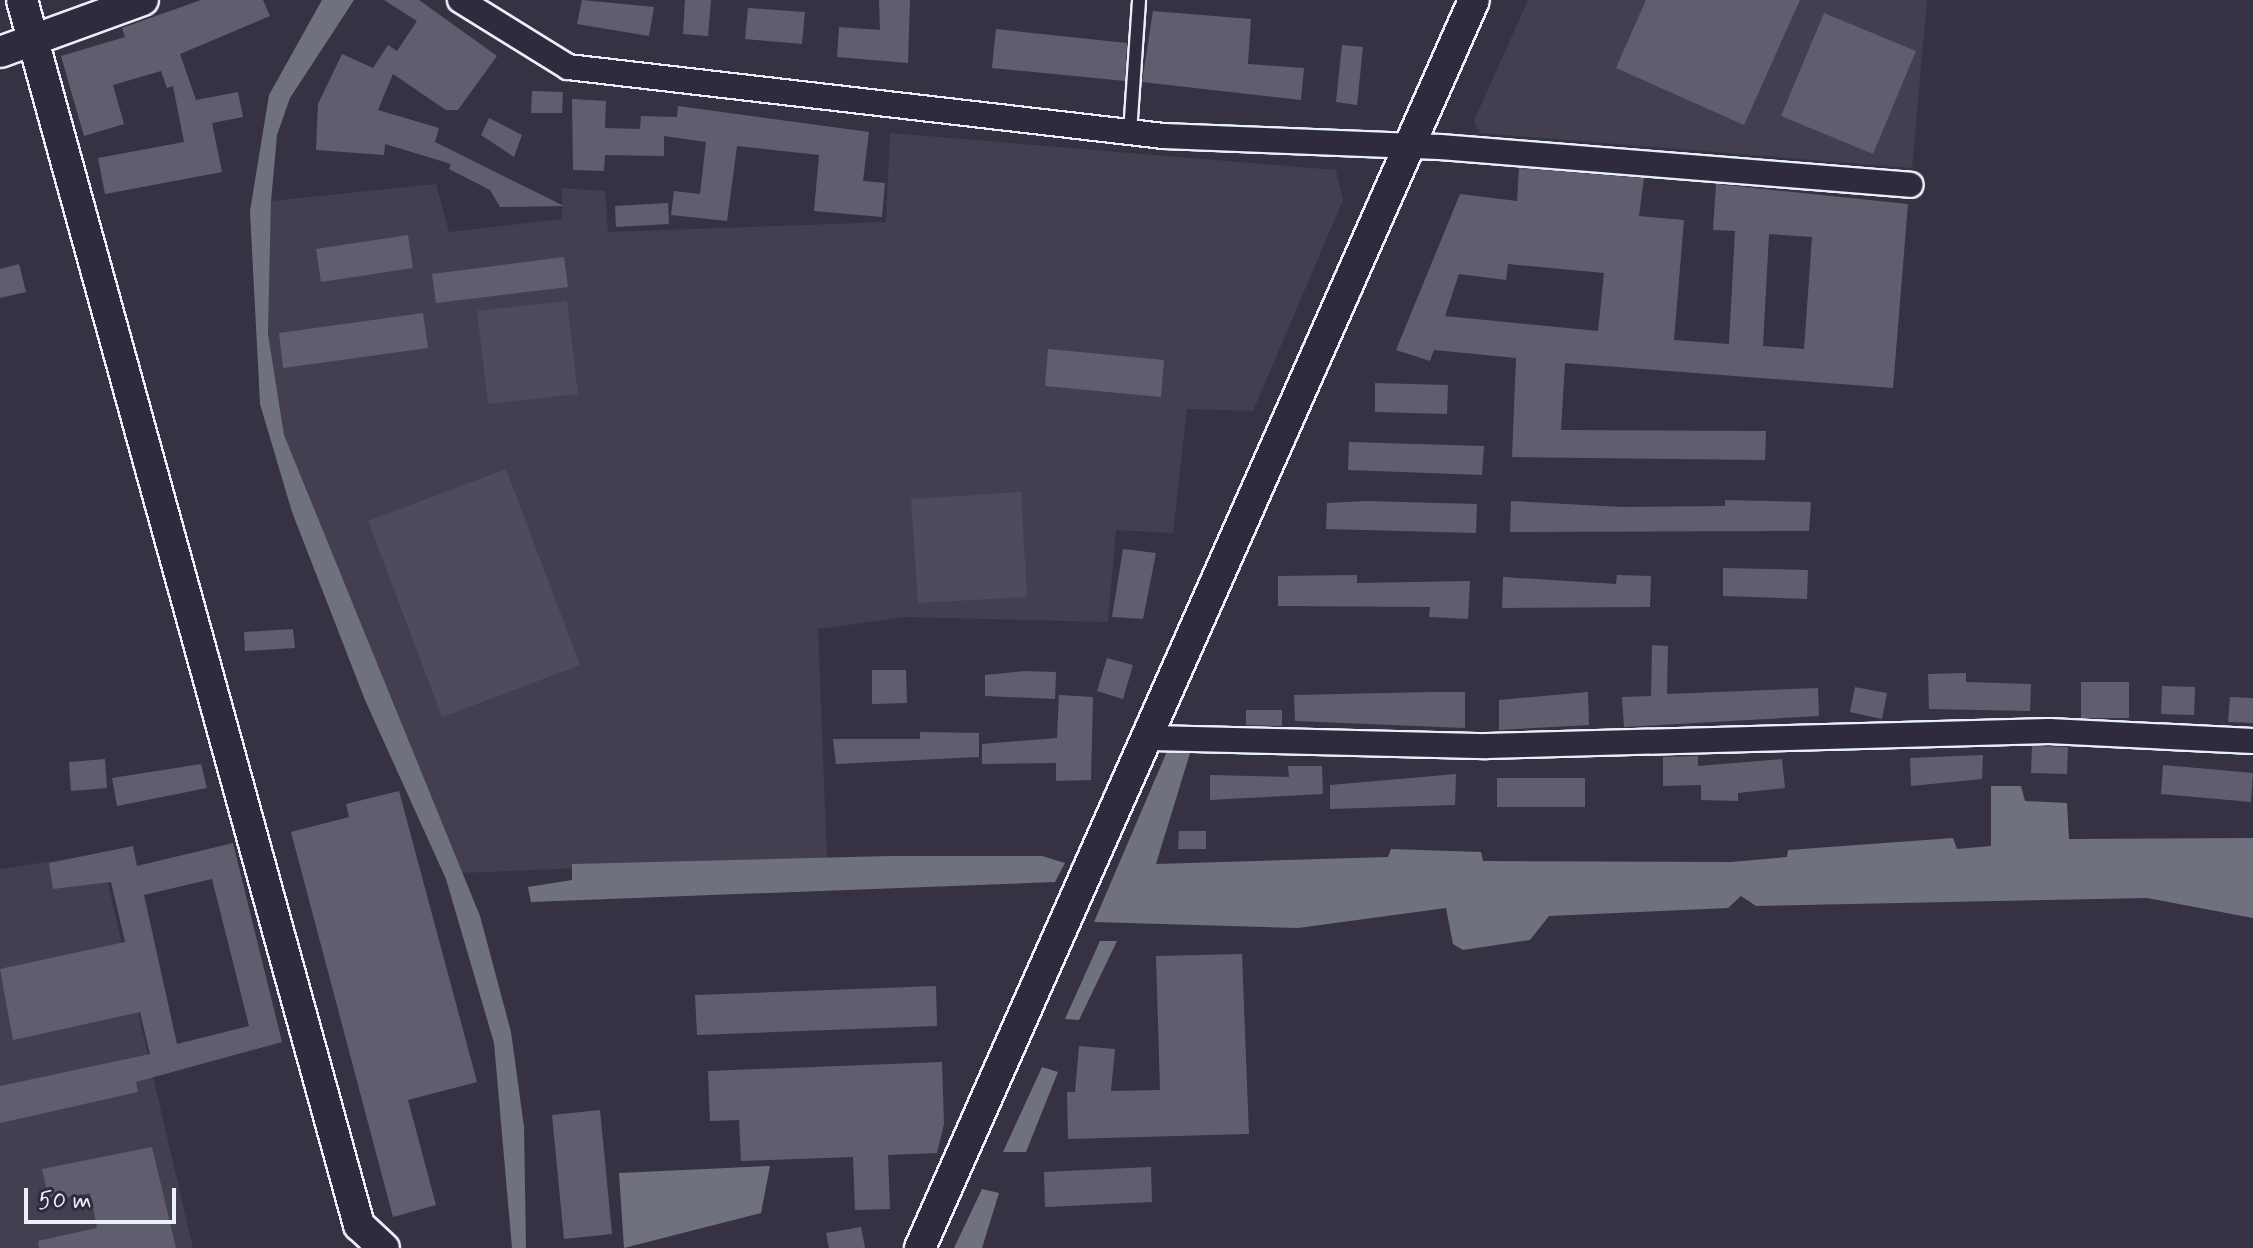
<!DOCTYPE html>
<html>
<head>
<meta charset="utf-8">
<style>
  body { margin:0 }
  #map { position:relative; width:2253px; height:1248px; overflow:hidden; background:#363244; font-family:Mynerve,sans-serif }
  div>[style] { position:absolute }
  .built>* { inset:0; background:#433f51 }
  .green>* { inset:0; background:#4d4b5c }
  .water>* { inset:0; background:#70717f }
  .building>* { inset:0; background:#605e6e }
  .roads { filter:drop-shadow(2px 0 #e8f1f8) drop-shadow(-2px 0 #e8f1f8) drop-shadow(0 2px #e8f1f8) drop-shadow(0 -2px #e8f1f8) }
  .service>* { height:12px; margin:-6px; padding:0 6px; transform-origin:6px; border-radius:6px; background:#2f2a3d }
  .minor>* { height:24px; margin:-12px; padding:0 12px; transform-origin:12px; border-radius:12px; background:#2f2a3d }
  .tertiary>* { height:30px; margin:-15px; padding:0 15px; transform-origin:15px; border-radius:15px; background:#2f2a3d }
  span { translate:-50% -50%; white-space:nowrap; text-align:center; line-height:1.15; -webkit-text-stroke:8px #2f2a3d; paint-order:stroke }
  .scale { position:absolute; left:24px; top:1188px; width:152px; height:36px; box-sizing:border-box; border:4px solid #e8f1f8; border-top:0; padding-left:10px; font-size:24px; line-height:28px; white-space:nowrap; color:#e8f1f8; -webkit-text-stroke:6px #2f2a3d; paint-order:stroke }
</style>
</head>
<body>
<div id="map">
  <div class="built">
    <i style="clip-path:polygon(1528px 0,1927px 0,1912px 168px,1480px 133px,1474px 121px)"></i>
    <i style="clip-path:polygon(890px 133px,1336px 170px,1343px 200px,1253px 411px,1187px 409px,1173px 533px,1116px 530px,1108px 622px,906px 617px,818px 629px,827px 858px,460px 873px,284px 436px,268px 334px,271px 201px,436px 184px,449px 232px,562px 219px,562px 188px,605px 191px,608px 232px,886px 222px)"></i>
    <i style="clip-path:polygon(101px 854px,193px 1248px,0 1248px,0 869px)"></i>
  </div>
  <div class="green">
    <i style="clip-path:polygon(567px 301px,578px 394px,488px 404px,477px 311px)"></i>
    <i style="clip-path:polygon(506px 469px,580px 665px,442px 717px,368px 521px)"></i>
    <i style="clip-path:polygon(1021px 492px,1027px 597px,918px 603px,911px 499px)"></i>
  </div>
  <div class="water">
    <i style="clip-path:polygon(322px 0,354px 0,290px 98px,277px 135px,271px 201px,268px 334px,284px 435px,480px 916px,511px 1032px,524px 1127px,526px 1248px,512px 1248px,494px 1043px,446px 879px,365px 700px,292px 512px,260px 404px,250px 211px,269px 95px)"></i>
    <i style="clip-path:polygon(1168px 749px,1191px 750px,1156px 864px,1388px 857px,1391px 849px,1481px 852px,1483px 861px,1731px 862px,1787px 857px,1788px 850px,1953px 838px,1957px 849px,1991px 846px,1991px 786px,2021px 786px,2025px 801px,2067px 803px,2069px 839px,2253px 838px,2253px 918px,2147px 898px,1756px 906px,1741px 896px,1728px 908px,1549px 916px,1530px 940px,1463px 950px,1453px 944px,1446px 908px,1298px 928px,1094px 922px)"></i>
    <i style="clip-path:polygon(890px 856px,1042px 856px,1065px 863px,1055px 882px,531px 902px,528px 887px,572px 880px,572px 864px)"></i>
    <i style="clip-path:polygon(1100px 941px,1117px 941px,1079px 1020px,1065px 1019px)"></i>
    <i style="clip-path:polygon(1042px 1067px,1058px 1072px,1026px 1152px,1003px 1152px)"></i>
    <i style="clip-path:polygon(770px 1166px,761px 1213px,624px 1248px,619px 1173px)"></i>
    <i style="clip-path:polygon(982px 1189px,999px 1193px,982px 1248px,954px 1248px)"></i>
  </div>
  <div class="building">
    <i style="clip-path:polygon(201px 0,263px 0,270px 16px,180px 54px,196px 100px,238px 92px,243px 117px,212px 123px,222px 172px,105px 194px,98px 158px,184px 142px,173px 86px,167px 88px,161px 71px,113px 85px,124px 124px,84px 136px,61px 56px,125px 37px,122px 28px)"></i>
    <i style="clip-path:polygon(384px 0,419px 0,497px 56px,458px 110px,446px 110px,393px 74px,378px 110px,439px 128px,435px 142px,564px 206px,500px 207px,490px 190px,449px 169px,451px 164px,385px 144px,384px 155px,316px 150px,318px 104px,342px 54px,373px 68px,388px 45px,397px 51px,417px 21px)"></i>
    <i style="clip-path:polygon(582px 0,654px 7px,649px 36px,577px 24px)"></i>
    <i style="clip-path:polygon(685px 0,711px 0,708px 36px,683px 34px)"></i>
    <i style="clip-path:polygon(879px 0,910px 0,908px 63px,837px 57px,839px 27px,880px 30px)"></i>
    <i style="clip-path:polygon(1646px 0,1800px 0,1744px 125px,1616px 68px)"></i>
    <i style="clip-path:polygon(748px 8px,805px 12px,802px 44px,745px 39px)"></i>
    <i style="clip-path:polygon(1153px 11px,1251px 19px,1248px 64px,1304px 68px,1301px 100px,1142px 82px)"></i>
    <i style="clip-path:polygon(1824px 13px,1916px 51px,1873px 154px,1781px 116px)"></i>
    <i style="clip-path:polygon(996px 29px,1127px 43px,1125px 81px,992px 68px)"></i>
    <i style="clip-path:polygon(1342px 45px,1363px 47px,1357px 105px,1336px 102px)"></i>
    <i style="clip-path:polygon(532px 91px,563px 92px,562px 113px,531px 113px)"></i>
    <i style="clip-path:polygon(572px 99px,606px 101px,605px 128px,640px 129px,641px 116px,677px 117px,678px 106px,869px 132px,863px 181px,885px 183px,882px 217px,814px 211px,819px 155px,737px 146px,727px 221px,671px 215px,674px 191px,700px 194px,706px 142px,664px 136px,664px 156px,605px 155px,604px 171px,573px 170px)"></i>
    <i style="clip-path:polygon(489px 118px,522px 135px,514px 157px,481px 135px)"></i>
    <i style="clip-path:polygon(evenodd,1519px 168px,1644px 178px,1639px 216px,1684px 220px,1674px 340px,1729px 344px,1735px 231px,1713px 230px,1716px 184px,1908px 204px,1893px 388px,1565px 363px,1561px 430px,1766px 431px,1765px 460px,1512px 457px,1516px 358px,1434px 350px,1430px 361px,1396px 350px,1460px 194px,1517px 201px,1519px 168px,1769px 234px,1812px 237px,1804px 349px,1763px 346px,1769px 234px,1519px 168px,1508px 264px,1604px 273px,1598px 331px,1445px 316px,1459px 274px,1506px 280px,1508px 264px)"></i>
    <i style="clip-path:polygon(668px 203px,669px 224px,616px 227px,615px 206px)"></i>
    <i style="clip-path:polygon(408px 235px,413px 268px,321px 282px,316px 249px)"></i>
    <i style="clip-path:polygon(564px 257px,568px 287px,436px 303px,432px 274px)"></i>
    <i style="clip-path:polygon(19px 264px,26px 292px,0 298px,0 269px)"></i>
    <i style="clip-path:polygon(423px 313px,428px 348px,283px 368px,279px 333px)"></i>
    <i style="clip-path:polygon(1048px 349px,1164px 360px,1161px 397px,1045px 386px)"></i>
    <i style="clip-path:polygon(1375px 383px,1448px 385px,1447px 414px,1375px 412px)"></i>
    <i style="clip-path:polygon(1349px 442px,1484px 446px,1482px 475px,1348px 470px)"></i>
    <i style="clip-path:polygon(1725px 500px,1811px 502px,1809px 531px,1510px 532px,1511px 501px,1621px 507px,1725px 506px)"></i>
    <i style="clip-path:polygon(1366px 501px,1477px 504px,1476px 533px,1326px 529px,1327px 503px)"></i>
    <i style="clip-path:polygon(1123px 549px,1156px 553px,1143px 619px,1112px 617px)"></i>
    <i style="clip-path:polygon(1723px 568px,1808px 570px,1807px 599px,1723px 596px)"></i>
    <i style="clip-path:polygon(1357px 575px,1357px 583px,1470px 581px,1468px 619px,1429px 617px,1430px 607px,1278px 606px,1278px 576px)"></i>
    <i style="clip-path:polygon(1617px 575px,1651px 576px,1650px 607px,1502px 608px,1503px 577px,1616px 584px)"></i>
    <i style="clip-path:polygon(293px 629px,295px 648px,245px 651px,244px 632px)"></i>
    <i style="clip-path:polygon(1652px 645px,1668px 646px,1667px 694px,1818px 688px,1819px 716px,1624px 727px,1622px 697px,1651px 696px)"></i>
    <i style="clip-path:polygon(1107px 658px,1133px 665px,1123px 699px,1097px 691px)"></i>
    <i style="clip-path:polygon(872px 670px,906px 670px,907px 703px,872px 704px)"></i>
    <i style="clip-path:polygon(1025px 671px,1056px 672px,1055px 699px,985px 696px,985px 675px)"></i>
    <i style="clip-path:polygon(1966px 673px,1966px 682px,2031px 684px,2030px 711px,1929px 709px,1928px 674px)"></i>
    <i style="clip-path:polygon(2081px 682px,2129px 682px,2129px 718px,2081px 718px)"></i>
    <i style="clip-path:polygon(2162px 686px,2195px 687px,2194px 715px,2161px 714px)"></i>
    <i style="clip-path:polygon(1855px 687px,1887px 693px,1882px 719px,1850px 712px)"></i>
    <i style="clip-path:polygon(1431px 692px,1465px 692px,1465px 728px,1295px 721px,1294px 695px)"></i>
    <i style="clip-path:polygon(1588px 692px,1589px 725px,1499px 730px,1499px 700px)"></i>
    <i style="clip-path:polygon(1059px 695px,1093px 697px,1091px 780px,1056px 781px,1056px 763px,982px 764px,982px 744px,1057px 738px)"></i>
    <i style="clip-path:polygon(2230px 697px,2253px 698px,2253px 723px,2228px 722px)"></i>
    <i style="clip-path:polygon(1246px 710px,1282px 710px,1282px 726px,1246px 725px)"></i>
    <i style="clip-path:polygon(920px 732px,979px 733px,979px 757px,836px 764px,833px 739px,920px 739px)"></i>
    <i style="clip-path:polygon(2032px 746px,2068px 747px,2067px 774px,2031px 773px)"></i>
    <i style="clip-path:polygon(1983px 755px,1982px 779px,1911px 786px,1910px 758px)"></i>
    <i style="clip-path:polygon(1698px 756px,1698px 766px,1782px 759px,1785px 788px,1738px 793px,1738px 801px,1701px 800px,1701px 785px,1663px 786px,1663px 757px)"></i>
    <i style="clip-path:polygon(105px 759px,107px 788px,71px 791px,69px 762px)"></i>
    <i style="clip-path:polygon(201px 764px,207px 788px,117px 806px,112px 778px)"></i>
    <i style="clip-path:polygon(2163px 765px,2253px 773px,2251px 802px,2161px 794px)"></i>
    <i style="clip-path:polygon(1288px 766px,1322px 766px,1323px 794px,1210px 800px,1210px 775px,1289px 777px)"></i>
    <i style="clip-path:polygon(1456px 774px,1455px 805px,1330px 809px,1330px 785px)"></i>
    <i style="clip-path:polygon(1497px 778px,1585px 778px,1585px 807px,1497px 807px)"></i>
    <i style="clip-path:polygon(399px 791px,477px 1082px,408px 1100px,436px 1205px,393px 1217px,291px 832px,349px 817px,346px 804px)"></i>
    <i style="clip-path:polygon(1179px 831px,1206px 831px,1206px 849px,1178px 849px)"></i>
    <i style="clip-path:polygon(evenodd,233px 843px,282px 1042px,136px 1082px,138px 1092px,0 1123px,0 1086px,150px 1054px,140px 1012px,13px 1040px,0 969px,125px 942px,111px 882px,53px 889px,49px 863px,133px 846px,137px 866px,233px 843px,212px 879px,249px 1026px,177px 1044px,144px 895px,212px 879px)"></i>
    <i style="clip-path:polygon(1242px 954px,1249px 1134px,1068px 1139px,1067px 1092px,1075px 1092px,1079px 1046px,1115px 1049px,1111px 1091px,1160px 1090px,1156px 956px)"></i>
    <i style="clip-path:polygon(936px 986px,937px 1026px,697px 1035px,695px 995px)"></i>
    <i style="clip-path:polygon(942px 1062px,944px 1124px,937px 1153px,888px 1155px,890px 1209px,855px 1210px,853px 1157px,741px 1161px,739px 1120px,710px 1121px,708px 1071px)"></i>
    <i style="clip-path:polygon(600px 1110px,612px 1234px,564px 1239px,552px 1115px)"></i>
    <i style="clip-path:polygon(152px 1147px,176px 1248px,39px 1248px,38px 1241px,97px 1228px,90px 1193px,49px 1201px,42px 1169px)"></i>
    <i style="clip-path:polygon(1151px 1167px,1152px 1202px,1045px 1207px,1044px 1172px)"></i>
    <i style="clip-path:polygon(861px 1227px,865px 1248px,829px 1248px,826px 1233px)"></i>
  </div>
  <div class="roads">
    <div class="service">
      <i style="left:1130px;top:133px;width:133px;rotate:-86.1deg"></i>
    </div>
    <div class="minor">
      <i style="left:460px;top:0;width:127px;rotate:31.8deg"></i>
      <i style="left:568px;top:67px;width:599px;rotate:6.61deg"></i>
      <i style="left:1163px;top:136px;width:277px;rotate:2.3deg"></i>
      <i style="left:1440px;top:147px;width:472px;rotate:4.6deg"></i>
      <i style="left:1152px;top:738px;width:335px;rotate:1.4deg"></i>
      <i style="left:1487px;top:746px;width:562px;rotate:-1.53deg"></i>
      <i style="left:2049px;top:731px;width:204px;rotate:2.8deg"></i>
    </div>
    <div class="tertiary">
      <i style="left:22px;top:0;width:1271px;rotate:74.62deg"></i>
      <i style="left:359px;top:1225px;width:34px;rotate:43deg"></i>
      <i style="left:0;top:52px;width:152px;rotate:-20deg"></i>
      <i style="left:920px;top:1248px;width:1365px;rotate:-66.06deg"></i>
    </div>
  </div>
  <div class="scale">50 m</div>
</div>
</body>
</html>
